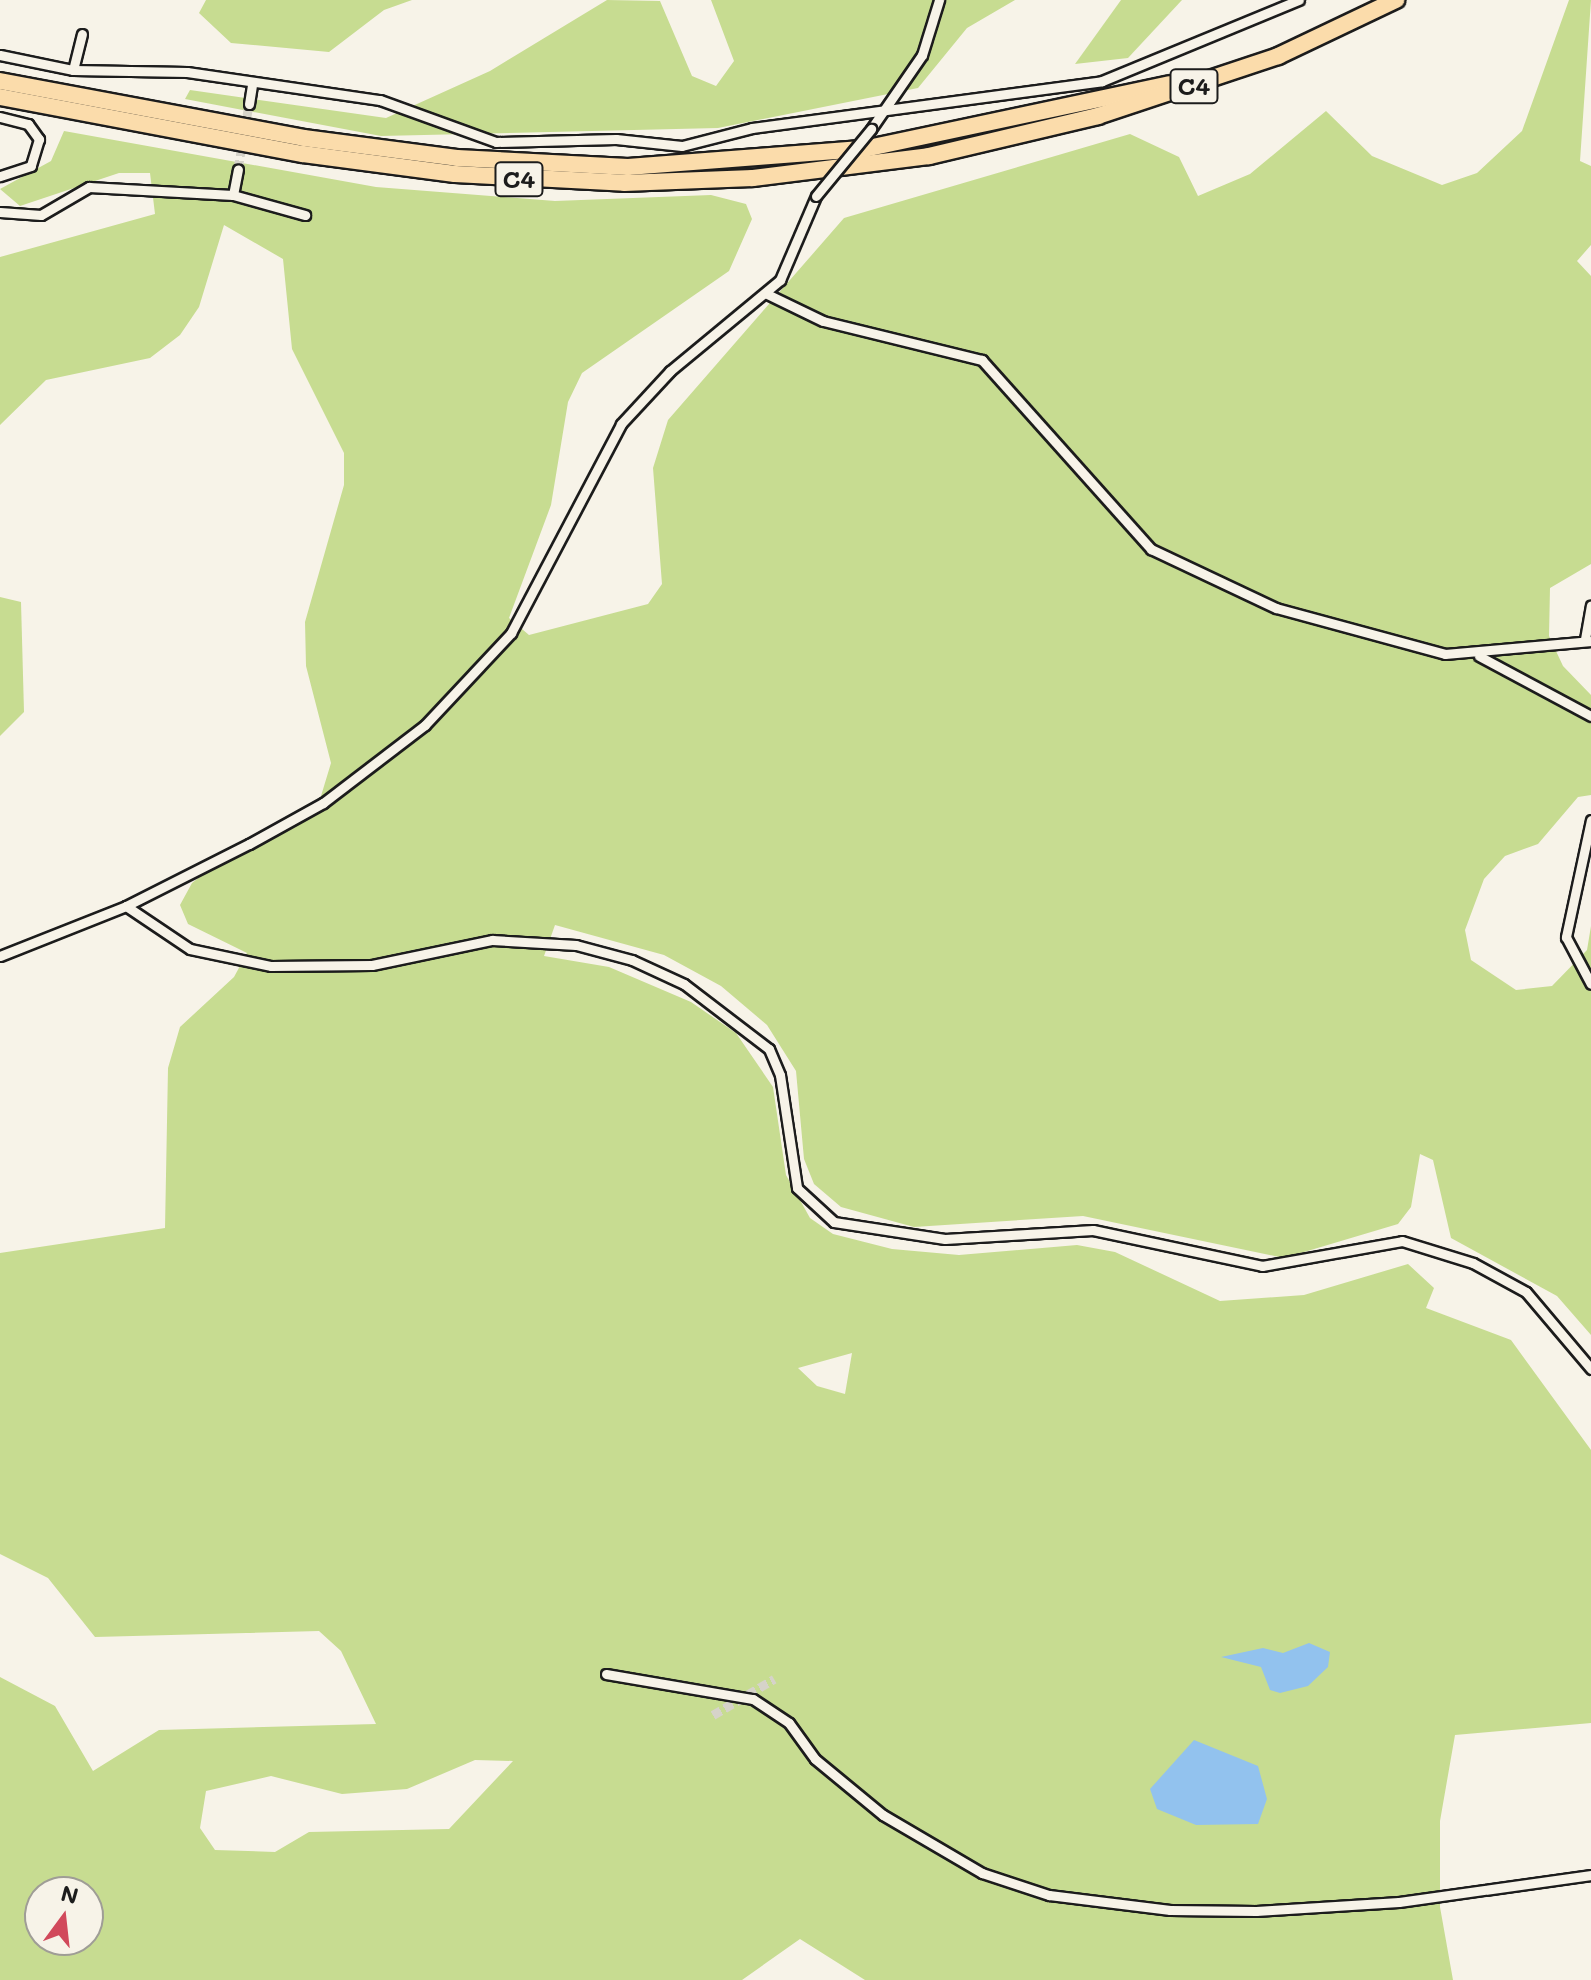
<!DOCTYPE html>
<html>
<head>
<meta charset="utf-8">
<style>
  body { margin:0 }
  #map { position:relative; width:1591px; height:1980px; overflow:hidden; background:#f7f3e8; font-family:Mali,sans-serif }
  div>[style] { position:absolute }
  .green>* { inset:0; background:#c7dc91 }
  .water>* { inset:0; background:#92c2ee }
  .minor-tunnel>* { height:9px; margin-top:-4.5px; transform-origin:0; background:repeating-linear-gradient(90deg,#d6d3c9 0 9px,transparent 0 13.5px) }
  .roads { filter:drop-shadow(2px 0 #1c1c1c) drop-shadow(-2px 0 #1c1c1c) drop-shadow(0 2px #1c1c1c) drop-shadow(0 -2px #1c1c1c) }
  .minor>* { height:9px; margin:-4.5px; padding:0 4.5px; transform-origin:4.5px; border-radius:4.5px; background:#f7f3e8 }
  .motorway>* { height:16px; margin:-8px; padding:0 8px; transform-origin:8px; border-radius:8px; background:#fbdcab }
  .bridges { filter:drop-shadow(2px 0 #1c1c1c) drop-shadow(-2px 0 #1c1c1c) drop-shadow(0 2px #1c1c1c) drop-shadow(0 -2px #1c1c1c) }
  .minor-bridge>* { height:9px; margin:-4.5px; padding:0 4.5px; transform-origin:4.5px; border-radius:4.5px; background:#f7f3e8 }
  span { translate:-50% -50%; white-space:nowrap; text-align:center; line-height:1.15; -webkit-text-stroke:6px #f7f3e8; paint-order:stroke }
  .shield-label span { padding:2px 6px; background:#f7f3e8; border:2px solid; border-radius:6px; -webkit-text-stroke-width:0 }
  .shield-label { font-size:24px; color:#1c1c1c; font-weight:700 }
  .north { position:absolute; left:24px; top:1876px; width:80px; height:80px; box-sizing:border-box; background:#f7f3e8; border:2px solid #9f9d96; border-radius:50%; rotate:15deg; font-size:22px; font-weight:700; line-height:32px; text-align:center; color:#1c1c1c }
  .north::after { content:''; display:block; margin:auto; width:28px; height:36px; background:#d1495b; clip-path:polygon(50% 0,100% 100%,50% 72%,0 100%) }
</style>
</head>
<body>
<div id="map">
  <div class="green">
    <i style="clip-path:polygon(206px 0,412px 0,384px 10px,329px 52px,231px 43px,199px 13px)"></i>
    <i style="clip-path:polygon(607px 0,660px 1px,692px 76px,716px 86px,734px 61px,711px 0,1015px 0,967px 28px,918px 88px,718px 128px,381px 136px,185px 99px,190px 90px,386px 118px,490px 71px)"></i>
    <i style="clip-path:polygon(1121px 0,1182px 0,1128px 58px,1075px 64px)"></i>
    <i style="clip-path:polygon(evenodd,1569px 0,1591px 0,1580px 161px,1591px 166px,1591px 245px,1577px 261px,1591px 276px,1591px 564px,1550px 588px,1549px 636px,1563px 666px,1591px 695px,1591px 795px,1578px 797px,1538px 844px,1505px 856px,1484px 879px,1465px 930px,1471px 960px,1516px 990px,1552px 986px,1587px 950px,1591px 926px,1591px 1335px,1557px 1296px,1451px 1238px,1433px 1160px,1420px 1154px,1411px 1207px,1398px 1224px,1284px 1258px,1083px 1216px,914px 1227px,841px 1207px,814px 1184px,804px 1159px,796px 1071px,767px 1025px,721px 986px,664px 955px,555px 925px,544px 956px,609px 967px,691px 1002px,736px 1033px,773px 1087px,786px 1175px,810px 1218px,833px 1234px,892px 1249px,959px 1255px,1077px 1245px,1115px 1252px,1220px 1301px,1304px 1295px,1408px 1264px,1434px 1288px,1426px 1308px,1511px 1340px,1591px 1450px,1591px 1723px,1455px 1735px,1440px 1821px,1440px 1907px,1453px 1980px,865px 1980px,800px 1939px,742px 1980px,0 1980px,0 1677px,55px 1706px,93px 1771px,159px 1730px,376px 1724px,341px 1651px,319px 1631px,95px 1637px,48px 1578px,0 1554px,0 1253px,165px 1228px,168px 1068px,180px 1027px,234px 977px,247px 953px,188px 924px,180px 905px,192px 883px,226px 856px,296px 827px,321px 796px,331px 763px,306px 666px,305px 622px,344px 485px,344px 453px,292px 349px,283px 259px,224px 225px,199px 307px,180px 335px,150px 358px,46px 380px,0 425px,0 257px,155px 214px,150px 173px,119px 173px,20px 206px,0 189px,51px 161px,64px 131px,376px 187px,555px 201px,711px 195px,746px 204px,752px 219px,729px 271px,582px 373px,568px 402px,551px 505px,509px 618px,529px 635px,648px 604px,662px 584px,653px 468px,668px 420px,844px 218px,1130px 134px,1179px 157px,1198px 196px,1250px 174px,1326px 111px,1372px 156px,1442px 185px,1477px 173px,1522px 131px,1569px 0,852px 1353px,845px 1394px,817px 1386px,798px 1368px,852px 1353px,1569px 0,475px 1760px,513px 1761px,449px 1829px,309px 1832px,275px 1852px,215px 1850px,200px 1828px,206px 1791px,271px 1776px,342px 1794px,407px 1789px,475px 1760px,1569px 0,40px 1892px,88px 1892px,88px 1940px,40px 1940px,40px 1892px)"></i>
    <i style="clip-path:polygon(0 597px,21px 602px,24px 712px,0 736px)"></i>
  </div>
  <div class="water">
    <i style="clip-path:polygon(1309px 1643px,1330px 1652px,1328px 1667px,1308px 1686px,1280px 1693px,1270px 1690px,1261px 1667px,1221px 1657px,1263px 1648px,1283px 1653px)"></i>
    <i style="clip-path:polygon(1194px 1740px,1258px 1766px,1267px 1799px,1258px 1824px,1196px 1825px,1157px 1809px,1150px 1789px)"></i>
  </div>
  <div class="minor-tunnel">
    <i style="left:238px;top:169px;width:66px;rotate:-80.4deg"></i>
    <i style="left:713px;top:1715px;width:71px;rotate:-30.5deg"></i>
  </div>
  <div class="roads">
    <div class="minor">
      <i style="left:0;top:55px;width:75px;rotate:11.6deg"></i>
      <i style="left:73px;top:70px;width:114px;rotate:1deg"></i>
      <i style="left:187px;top:72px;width:195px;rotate:8.3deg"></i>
      <i style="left:380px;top:100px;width:123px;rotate:19.9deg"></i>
      <i style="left:496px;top:142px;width:120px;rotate:-1.4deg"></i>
      <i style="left:616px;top:139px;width:66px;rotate:6.1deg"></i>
      <i style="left:682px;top:146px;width:72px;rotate:-14.4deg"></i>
      <i style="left:752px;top:128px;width:353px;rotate:-7.6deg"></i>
      <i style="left:1102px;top:81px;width:213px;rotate:-22.4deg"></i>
      <i style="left:73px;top:70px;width:37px;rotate:-76deg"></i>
      <i style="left:249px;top:104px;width:19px;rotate:-81deg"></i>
      <i style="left:0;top:117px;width:29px;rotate:14deg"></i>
      <i style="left:28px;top:124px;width:19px;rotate:54deg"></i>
      <i style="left:39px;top:139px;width:28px;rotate:107deg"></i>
      <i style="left:31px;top:166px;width:33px;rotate:162deg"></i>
      <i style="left:871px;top:129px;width:90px;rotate:-55.4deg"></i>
      <i style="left:922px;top:55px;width:58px;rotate:-72.8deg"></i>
      <i style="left:233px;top:195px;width:26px;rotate:-79deg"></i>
      <i style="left:0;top:212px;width:41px;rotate:4.2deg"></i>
      <i style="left:41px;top:215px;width:56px;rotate:-30.3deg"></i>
      <i style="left:89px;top:187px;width:144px;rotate:3.2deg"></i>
      <i style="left:233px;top:195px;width:75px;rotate:15.5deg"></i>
      <i style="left:765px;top:293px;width:64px;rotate:25.8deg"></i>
      <i style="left:823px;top:321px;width:164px;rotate:13.8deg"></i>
      <i style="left:982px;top:360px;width:254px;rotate:48.2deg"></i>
      <i style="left:1151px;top:549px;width:138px;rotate:25.3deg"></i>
      <i style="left:1276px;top:608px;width:175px;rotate:15.2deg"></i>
      <i style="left:1445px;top:654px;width:147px;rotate:-5.1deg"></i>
      <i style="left:1585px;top:639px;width:34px;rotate:-80deg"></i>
      <i style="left:1479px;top:656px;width:127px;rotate:28.2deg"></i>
      <i style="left:1591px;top:820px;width:120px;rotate:102.1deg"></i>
      <i style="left:1566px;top:937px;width:53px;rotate:62deg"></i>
      <i style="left:126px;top:906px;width:77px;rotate:33.9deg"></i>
      <i style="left:190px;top:949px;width:83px;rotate:11.9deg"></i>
      <i style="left:271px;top:966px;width:101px;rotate:-0.6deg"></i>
      <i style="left:372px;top:965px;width:123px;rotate:-11.8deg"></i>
      <i style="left:492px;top:940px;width:84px;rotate:3.4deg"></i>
      <i style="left:576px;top:945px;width:58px;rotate:15deg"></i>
      <i style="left:632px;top:960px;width:57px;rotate:24.8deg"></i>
      <i style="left:684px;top:984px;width:107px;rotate:37.4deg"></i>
      <i style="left:769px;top:1049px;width:28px;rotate:67deg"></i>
      <i style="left:780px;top:1075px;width:114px;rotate:81.4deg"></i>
      <i style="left:797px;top:1188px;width:50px;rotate:42.6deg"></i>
      <i style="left:834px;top:1222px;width:112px;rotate:8.7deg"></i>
      <i style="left:945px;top:1239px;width:148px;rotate:-3.5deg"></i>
      <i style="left:1093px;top:1230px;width:173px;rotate:12deg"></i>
      <i style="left:1262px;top:1266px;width:142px;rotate:-10.1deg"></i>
      <i style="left:1402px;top:1241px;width:74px;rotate:17.2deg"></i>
      <i style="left:1473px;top:1263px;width:60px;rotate:28.7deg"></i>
      <i style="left:1526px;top:1292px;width:101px;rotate:49.8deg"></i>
      <i style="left:0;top:956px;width:136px;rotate:-21.6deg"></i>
      <i style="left:126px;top:906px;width:138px;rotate:-26.8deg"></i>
      <i style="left:249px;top:844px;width:85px;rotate:-29deg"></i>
      <i style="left:323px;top:803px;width:128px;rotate:-37.4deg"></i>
      <i style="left:425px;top:725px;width:126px;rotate:-46.9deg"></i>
      <i style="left:511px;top:633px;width:236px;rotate:-62.2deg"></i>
      <i style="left:621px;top:424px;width:72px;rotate:-47.2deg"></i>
      <i style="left:670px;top:371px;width:143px;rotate:-39.6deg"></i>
      <i style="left:780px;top:280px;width:91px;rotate:-66.8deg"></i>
      <i style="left:606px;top:1674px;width:149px;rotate:9.7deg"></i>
      <i style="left:753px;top:1699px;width:43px;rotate:33.7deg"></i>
      <i style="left:789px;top:1723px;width:44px;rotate:54.2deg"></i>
      <i style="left:815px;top:1759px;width:88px;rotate:39.5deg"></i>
      <i style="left:883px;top:1815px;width:115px;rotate:30.4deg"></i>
      <i style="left:982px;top:1873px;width:71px;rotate:18.2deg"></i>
      <i style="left:1049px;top:1895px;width:122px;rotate:7.1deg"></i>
      <i style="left:1170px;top:1910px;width:86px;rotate:0.7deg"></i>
      <i style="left:1256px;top:1911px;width:143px;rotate:-3.6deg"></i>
      <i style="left:1399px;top:1902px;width:194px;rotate:-8deg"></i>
    </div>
    <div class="motorway">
      <i style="left:0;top:81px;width:309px;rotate:10.6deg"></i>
      <i style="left:304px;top:138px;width:154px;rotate:7.4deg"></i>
      <i style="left:457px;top:158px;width:171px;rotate:3deg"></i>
      <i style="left:628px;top:167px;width:237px;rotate:-4.4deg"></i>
      <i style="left:864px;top:149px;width:312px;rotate:-12deg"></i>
      <i style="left:0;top:97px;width:308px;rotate:10.7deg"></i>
      <i style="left:303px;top:154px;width:153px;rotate:7.5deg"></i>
      <i style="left:455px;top:174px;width:169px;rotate:3deg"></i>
      <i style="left:624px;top:183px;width:129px;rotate:-2.2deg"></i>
      <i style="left:753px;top:178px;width:177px;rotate:-7.1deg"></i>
      <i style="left:929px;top:156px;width:174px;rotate:-13.3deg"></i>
      <i style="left:1098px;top:116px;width:190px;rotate:-18.4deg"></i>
      <i style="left:1278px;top:56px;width:131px;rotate:-25.4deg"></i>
    </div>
  </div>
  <div class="bridges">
    <div class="minor-bridge">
      <i style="left:816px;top:196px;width:87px;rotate:-50.6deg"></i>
    </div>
  </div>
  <div class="shield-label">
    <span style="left:1194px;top:86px">C4</span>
    <span style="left:519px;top:179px">C4</span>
  </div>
  <div class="north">N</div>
</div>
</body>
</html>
